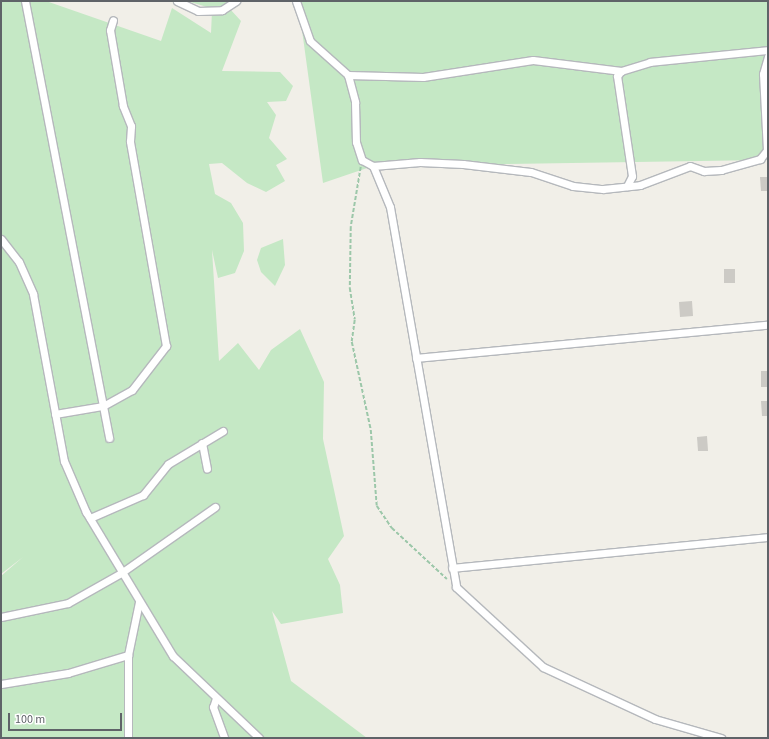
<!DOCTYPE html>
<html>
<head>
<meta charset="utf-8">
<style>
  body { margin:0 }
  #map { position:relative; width:769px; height:739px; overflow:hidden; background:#f1efe8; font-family:"Source Sans 3",sans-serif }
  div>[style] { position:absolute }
  .green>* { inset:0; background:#c5e8c5 }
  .building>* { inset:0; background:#cccac5 }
  .path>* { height:1.5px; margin-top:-0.75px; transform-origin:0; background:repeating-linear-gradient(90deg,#9cc7a9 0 4px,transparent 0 6px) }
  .roads { filter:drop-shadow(1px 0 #b5b8bc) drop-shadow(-1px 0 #b5b8bc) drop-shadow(0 1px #b5b8bc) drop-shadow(0 -1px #b5b8bc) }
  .minor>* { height:7px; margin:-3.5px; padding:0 3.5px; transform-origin:3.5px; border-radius:3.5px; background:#fff }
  span { translate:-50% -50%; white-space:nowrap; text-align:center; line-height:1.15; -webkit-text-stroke:3px #fff; paint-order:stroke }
  .frame { position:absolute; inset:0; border:2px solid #5f6368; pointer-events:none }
  .scale { position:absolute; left:8px; top:713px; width:114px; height:18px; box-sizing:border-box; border:2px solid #5f6368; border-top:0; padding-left:5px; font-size:12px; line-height:14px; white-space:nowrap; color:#5f6368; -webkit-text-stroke:3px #fff; paint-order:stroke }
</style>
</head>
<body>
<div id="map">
  <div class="green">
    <i style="clip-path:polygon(1px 1px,46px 1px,161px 41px,172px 8px,211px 33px,212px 11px,217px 10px,187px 1px,233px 1px,230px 9px,241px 21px,222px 71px,280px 72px,293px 86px,286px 101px,267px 102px,276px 115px,269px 138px,287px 159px,276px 165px,285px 181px,266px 192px,247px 183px,222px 163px,209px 164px,215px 194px,231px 203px,243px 223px,244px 251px,235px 273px,218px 278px,212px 250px,219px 361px,238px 343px,259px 370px,271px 350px,300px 329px,324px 382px,323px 439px,344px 536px,328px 559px,340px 585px,343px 613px,281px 624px,272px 611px,291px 681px,367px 738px,1px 738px,1px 576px,23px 557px,1px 574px)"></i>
    <i style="clip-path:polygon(298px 1px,768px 1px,768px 160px,373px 166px,323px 183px)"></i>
    <i style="clip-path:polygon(283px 239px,285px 265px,275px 286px,261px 272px,257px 260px,261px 248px)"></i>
  </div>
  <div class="building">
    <i style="clip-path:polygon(760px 177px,768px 177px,768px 191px,761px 191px)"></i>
    <i style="clip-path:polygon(724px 269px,735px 269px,735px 283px,724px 283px)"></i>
    <i style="clip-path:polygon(692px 301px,693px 316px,680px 317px,679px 302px)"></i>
    <i style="clip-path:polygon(761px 371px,768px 371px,768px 387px,761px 387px)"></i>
    <i style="clip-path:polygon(761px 401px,768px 401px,768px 416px,762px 416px)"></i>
    <i style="clip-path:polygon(707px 436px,708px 451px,698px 451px,697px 437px)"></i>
  </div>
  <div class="path">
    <i style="left:361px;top:167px;width:61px;rotate:99.5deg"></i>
    <i style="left:351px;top:227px;width:61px;rotate:90.9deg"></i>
    <i style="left:350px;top:288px;width:32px;rotate:81deg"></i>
    <i style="left:355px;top:320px;width:22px;rotate:98deg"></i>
    <i style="left:352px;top:342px;width:90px;rotate:77.8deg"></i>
    <i style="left:371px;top:430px;width:76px;rotate:85.5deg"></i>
    <i style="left:377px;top:506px;width:27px;rotate:56deg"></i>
    <i style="left:392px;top:528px;width:75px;rotate:42.8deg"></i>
  </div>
  <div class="roads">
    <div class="minor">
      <i style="left:25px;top:1px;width:445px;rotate:79.1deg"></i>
      <i style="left:177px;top:1px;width:23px;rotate:25deg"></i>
      <i style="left:198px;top:11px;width:24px;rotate:-2deg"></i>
      <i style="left:222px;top:10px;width:17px;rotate:-33deg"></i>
      <i style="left:296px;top:1px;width:42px;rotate:70.7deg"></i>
      <i style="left:310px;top:41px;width:51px;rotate:41.8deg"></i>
      <i style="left:348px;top:75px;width:28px;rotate:75deg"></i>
      <i style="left:355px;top:102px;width:40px;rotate:88.6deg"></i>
      <i style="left:356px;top:142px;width:19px;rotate:72deg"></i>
      <i style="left:362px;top:160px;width:13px;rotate:29deg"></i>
      <i style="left:373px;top:166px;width:47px;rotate:-4.9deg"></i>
      <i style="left:420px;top:162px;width:43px;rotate:2.7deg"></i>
      <i style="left:463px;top:164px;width:68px;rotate:6.7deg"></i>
      <i style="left:531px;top:172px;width:44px;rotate:18.4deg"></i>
      <i style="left:573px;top:186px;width:30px;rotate:6deg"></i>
      <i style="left:603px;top:189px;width:37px;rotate:-6deg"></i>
      <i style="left:640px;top:185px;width:53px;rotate:-20.8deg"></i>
      <i style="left:690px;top:166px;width:15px;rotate:20deg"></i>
      <i style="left:704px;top:171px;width:17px;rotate:-3deg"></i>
      <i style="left:721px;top:170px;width:41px;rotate:-15.8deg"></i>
      <i style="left:760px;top:159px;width:11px;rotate:-52deg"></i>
      <i style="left:767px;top:150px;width:76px;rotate:-93deg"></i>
      <i style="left:763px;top:74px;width:19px;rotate:-74deg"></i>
      <i style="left:348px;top:75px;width:75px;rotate:1.5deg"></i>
      <i style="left:423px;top:77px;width:111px;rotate:-8.8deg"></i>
      <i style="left:533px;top:60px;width:89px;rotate:7.1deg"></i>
      <i style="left:373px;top:166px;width:44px;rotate:67.5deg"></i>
      <i style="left:390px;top:207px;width:386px;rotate:80.1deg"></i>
      <i style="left:456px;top:587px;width:118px;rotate:42.6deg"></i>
      <i style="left:543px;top:667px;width:123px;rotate:24.9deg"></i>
      <i style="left:655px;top:719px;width:69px;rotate:16.1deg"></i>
      <i style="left:627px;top:186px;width:11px;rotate:-63deg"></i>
      <i style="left:632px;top:176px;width:101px;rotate:-98.5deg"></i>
      <i style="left:617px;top:76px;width:6px;rotate:-51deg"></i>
      <i style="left:621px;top:71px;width:30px;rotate:-17deg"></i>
      <i style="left:650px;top:62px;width:119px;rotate:-5.8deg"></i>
      <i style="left:1px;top:239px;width:29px;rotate:52deg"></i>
      <i style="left:19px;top:262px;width:35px;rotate:66deg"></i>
      <i style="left:33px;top:294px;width:170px;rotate:79.5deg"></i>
      <i style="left:64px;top:461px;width:56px;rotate:66.7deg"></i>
      <i style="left:86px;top:512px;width:168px;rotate:58.9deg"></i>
      <i style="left:173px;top:656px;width:119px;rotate:43.6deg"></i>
      <i style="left:416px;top:358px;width:354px;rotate:-5.4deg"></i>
      <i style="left:55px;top:414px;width:49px;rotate:-9.5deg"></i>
      <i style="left:103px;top:406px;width:33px;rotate:-29deg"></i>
      <i style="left:132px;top:390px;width:56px;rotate:-52.3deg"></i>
      <i style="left:166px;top:346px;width:208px;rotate:-100deg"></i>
      <i style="left:130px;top:141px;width:15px;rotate:-86deg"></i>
      <i style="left:131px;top:126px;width:22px;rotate:-112deg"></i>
      <i style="left:123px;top:106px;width:77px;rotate:-99.7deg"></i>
      <i style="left:110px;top:30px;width:10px;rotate:-73deg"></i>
      <i style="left:202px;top:443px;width:26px;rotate:79deg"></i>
      <i style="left:90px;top:518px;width:58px;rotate:-23.5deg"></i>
      <i style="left:143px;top:495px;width:40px;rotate:-51deg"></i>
      <i style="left:168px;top:464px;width:64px;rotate:-31deg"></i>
      <i style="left:452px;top:568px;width:318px;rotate:-5.6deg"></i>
      <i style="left:1px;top:617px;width:68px;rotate:-11.8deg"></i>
      <i style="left:68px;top:603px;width:61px;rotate:-29.5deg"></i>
      <i style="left:121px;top:573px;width:115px;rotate:-35.1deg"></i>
      <i style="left:1px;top:684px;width:68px;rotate:-9.3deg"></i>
      <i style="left:68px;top:673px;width:63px;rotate:-16.7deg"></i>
      <i style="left:216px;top:698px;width:9px;rotate:108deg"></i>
      <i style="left:213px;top:707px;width:33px;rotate:70deg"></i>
      <i style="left:128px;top:738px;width:83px;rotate:-90deg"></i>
      <i style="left:128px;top:655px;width:54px;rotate:-78.3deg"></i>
    </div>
  </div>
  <div class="frame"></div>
  <div class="scale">100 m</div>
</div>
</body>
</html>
